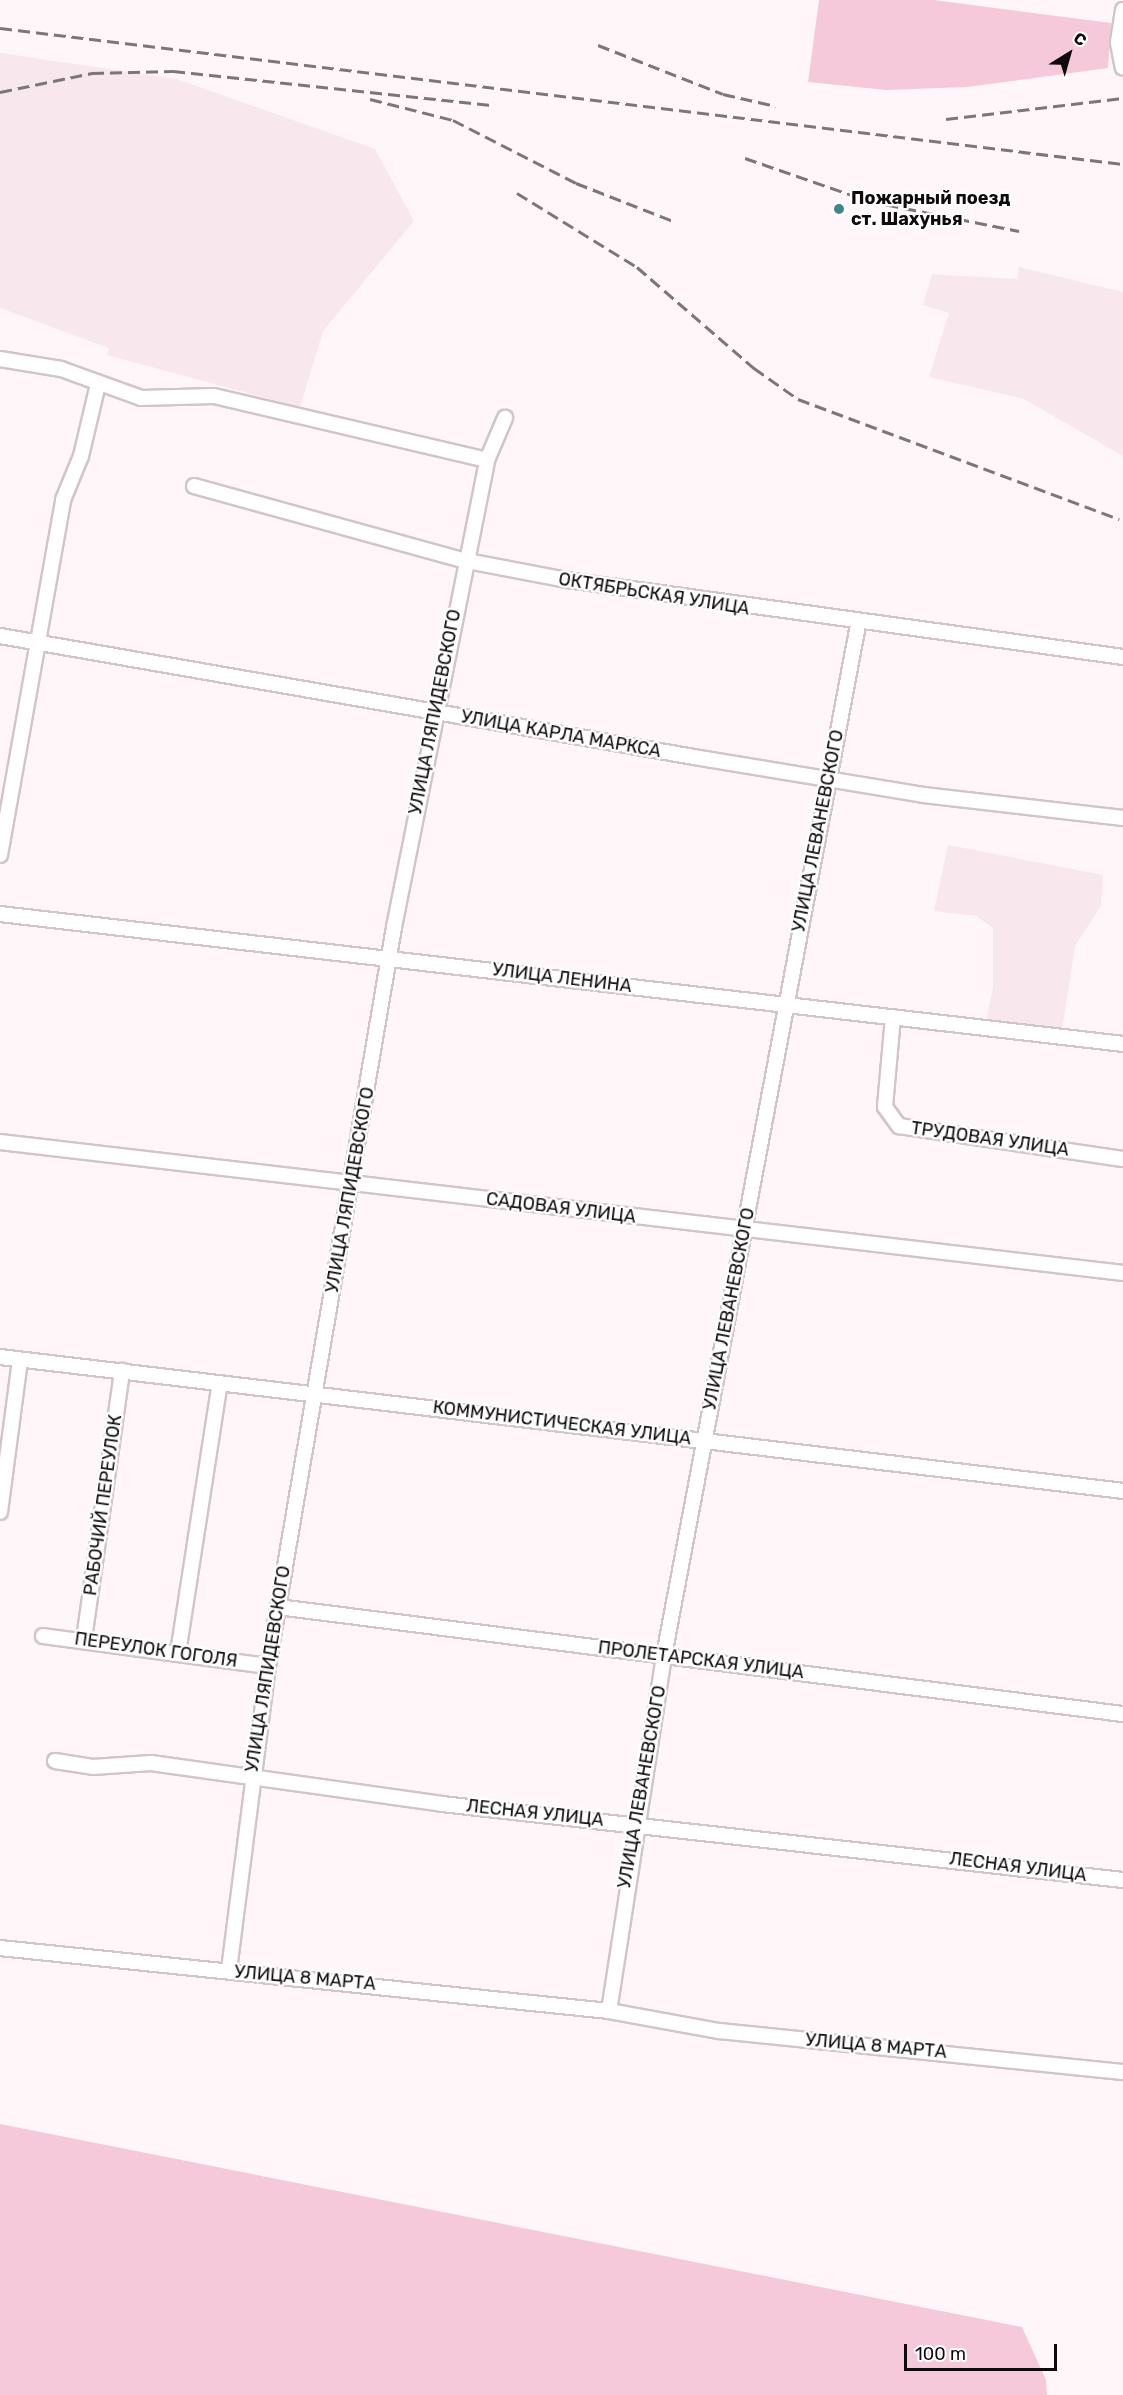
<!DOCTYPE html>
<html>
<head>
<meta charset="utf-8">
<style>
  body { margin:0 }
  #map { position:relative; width:1123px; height:2395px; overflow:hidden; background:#fef6f9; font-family:Rubik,sans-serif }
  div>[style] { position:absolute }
  .built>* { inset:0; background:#f8e7ec }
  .green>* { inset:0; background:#f5c9d9 }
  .roads { filter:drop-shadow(2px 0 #d2c4c9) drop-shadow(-2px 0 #d2c4c9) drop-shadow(0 2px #d2c4c9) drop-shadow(0 -2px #d2c4c9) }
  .minor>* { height:14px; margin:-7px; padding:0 7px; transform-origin:7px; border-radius:7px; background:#fff }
  .rail>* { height:3px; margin-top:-1.5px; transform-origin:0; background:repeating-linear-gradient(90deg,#7c7678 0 12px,transparent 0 18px) }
  .dots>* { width:16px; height:16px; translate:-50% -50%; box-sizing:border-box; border:3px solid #fff; border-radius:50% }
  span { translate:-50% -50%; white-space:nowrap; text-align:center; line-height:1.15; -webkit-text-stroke:5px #fff; paint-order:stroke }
  .poi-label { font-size:18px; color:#0f0b0c; font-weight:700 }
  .left { translate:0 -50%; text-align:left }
  .street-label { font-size:18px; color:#0f0b0c }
  .north { position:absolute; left:1039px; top:24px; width:60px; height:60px; -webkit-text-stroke:4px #fff; paint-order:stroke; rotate:37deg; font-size:16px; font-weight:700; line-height:24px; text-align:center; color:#0f0b0c }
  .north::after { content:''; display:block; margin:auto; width:21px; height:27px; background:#0f0b0c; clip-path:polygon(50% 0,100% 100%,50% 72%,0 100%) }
  .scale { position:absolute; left:904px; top:2344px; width:153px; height:27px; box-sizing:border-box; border:3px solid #0f0b0c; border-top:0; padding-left:8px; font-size:18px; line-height:21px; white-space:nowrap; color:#0f0b0c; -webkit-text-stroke:4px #fff; paint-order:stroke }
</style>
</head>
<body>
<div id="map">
  <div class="built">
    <i style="clip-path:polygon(0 53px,177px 79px,375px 149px,414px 221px,323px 331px,300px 407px,107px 355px,109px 348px,0 308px)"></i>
    <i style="clip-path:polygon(1019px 267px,1123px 292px,1123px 456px,1024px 399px,929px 377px,949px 313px,923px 305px,932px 274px,1017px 279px)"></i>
    <i style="clip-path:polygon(948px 845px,1103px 875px,1101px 906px,1075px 946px,1062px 1031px,986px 1022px,993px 987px,993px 928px,976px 916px,934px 911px)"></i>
  </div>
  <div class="green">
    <i style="clip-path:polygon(819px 0,934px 0,1111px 23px,1108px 68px,967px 87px,886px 90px,808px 82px)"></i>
    <i style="clip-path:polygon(0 2124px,1022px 2327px,1046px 2380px,1047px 2395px,0 2395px)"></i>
  </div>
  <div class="roads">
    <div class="minor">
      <i style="left:1123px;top:10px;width:33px;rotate:99deg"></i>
      <i style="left:1118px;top:43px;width:25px;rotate:79deg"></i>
      <i style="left:0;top:359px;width:62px;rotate:9.3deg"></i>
      <i style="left:61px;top:369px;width:85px;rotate:19.9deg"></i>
      <i style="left:141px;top:398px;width:73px;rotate:-1.6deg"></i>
      <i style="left:214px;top:396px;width:280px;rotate:13.2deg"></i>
      <i style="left:194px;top:486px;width:283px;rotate:15.4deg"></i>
      <i style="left:467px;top:561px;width:102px;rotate:10.8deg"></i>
      <i style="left:567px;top:580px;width:561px;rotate:7.88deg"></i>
      <i style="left:858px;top:625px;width:1049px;rotate:100.66deg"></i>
      <i style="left:664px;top:1656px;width:359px;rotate:98.8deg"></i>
      <i style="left:609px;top:2011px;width:112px;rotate:10.3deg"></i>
      <i style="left:719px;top:2031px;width:406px;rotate:5.8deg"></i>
      <i style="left:0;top:636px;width:704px;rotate:9.89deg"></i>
      <i style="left:694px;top:757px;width:233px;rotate:9.4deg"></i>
      <i style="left:924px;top:795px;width:200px;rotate:6.6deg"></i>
      <i style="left:0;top:855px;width:361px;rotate:-79.9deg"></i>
      <i style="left:63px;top:500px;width:48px;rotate:-67.8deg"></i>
      <i style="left:81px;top:456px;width:74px;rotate:-76.7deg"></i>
      <i style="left:0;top:914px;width:1130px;rotate:6.6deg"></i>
      <i style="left:893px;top:1017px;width:90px;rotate:95.1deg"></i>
      <i style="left:885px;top:1107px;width:24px;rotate:54deg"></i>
      <i style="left:899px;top:1126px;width:226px;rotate:8.4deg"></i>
      <i style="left:0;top:1142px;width:1131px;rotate:6.65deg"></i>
      <i style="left:0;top:1357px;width:1131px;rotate:6.8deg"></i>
      <i style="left:0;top:1512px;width:153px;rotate:-82.5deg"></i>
      <i style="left:278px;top:1607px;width:852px;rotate:7.22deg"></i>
      <i style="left:43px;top:1636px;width:227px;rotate:7.6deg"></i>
      <i style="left:84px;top:1639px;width:271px;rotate:-81.9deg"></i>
      <i style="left:178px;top:1653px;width:273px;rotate:-81.2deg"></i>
      <i style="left:55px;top:1761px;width:38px;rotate:9deg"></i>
      <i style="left:93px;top:1767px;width:58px;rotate:-3.9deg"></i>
      <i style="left:151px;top:1763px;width:294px;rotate:8deg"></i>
      <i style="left:442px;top:1804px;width:685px;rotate:6.37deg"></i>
      <i style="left:0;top:1948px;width:612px;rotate:5.91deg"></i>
      <i style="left:229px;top:1970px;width:306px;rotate:-82.7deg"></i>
      <i style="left:268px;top:1666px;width:750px;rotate:-80.32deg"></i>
      <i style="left:394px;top:927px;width:476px;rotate:-78.7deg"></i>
      <i style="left:487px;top:460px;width:46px;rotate:-66.8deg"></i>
    </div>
  </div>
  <div class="rail">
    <i style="left:0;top:28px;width:1131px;rotate:6.91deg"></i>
    <i style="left:598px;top:45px;width:134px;rotate:21.4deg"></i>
    <i style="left:723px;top:94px;width:54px;rotate:12.8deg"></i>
    <i style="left:0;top:92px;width:94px;rotate:-11.7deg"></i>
    <i style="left:92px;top:73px;width:81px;rotate:-1.4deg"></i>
    <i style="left:173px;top:71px;width:322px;rotate:6.1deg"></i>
    <i style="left:370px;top:99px;width:86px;rotate:14.2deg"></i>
    <i style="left:453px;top:120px;width:138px;rotate:27.1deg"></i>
    <i style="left:576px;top:183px;width:104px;rotate:21.4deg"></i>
    <i style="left:946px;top:119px;width:178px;rotate:-6.8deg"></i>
    <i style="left:745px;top:158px;width:131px;rotate:19.1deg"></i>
    <i style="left:869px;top:201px;width:153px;rotate:11.3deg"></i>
    <i style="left:517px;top:193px;width:141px;rotate:31.7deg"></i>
    <i style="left:637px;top:267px;width:155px;rotate:40.8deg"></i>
    <i style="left:754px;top:368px;width:54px;rotate:35.2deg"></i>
    <i style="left:798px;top:399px;width:343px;rotate:20.5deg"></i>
  </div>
  <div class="dots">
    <i style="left:839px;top:209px;background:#3e858d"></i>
  </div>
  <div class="poi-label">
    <span class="left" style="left:851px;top:209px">Пожарный поезд<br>ст. Шахунья</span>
  </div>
  <div class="street-label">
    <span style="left:654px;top:594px;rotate:9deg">ОКТЯБРЬСКАЯ УЛИЦА</span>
    <span style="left:435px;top:712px;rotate:-79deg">УЛИЦА ЛЯПИДЕВСКОГО</span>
    <span style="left:561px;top:734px;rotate:10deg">УЛИЦА КАРЛА МАРКСА</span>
    <span style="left:818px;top:831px;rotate:-79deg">УЛИЦА ЛЕВАНЕВСКОГО</span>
    <span style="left:562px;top:978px;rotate:7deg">УЛИЦА ЛЕНИНА</span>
    <span style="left:990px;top:1139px;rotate:8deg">ТРУДОВАЯ УЛИЦА</span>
    <span style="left:350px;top:1190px;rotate:-80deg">УЛИЦА ЛЯПИДЕВСКОГО</span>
    <span style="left:561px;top:1208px;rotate:7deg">САДОВАЯ УЛИЦА</span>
    <span style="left:729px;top:1309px;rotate:-79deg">УЛИЦА ЛЕВАНЕВСКОГО</span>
    <span style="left:562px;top:1423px;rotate:7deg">КОММУНИСТИЧЕСКАЯ УЛИЦА</span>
    <span style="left:103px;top:1505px;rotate:-82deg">РАБОЧИЙ ПЕРЕУЛОК</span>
    <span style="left:156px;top:1650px;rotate:8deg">ПЕРЕУЛОК ГОГОЛЯ</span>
    <span style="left:701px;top:1660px;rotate:7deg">ПРОЛЕТАРСКАЯ УЛИЦА</span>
    <span style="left:268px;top:1669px;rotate:-81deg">УЛИЦА ЛЯПИДЕВСКОГО</span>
    <span style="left:642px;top:1787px;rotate:-80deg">УЛИЦА ЛЕВАНЕВСКОГО</span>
    <span style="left:535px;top:1813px;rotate:6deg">ЛЕСНАЯ УЛИЦА</span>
    <span style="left:1018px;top:1867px;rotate:7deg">ЛЕСНАЯ УЛИЦА</span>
    <span style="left:305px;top:1978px;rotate:5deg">УЛИЦА 8 МАРТА</span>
    <span style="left:876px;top:2046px;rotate:5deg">УЛИЦА 8 МАРТА</span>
  </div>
  <div class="north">С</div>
  <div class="scale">100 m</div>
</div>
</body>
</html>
